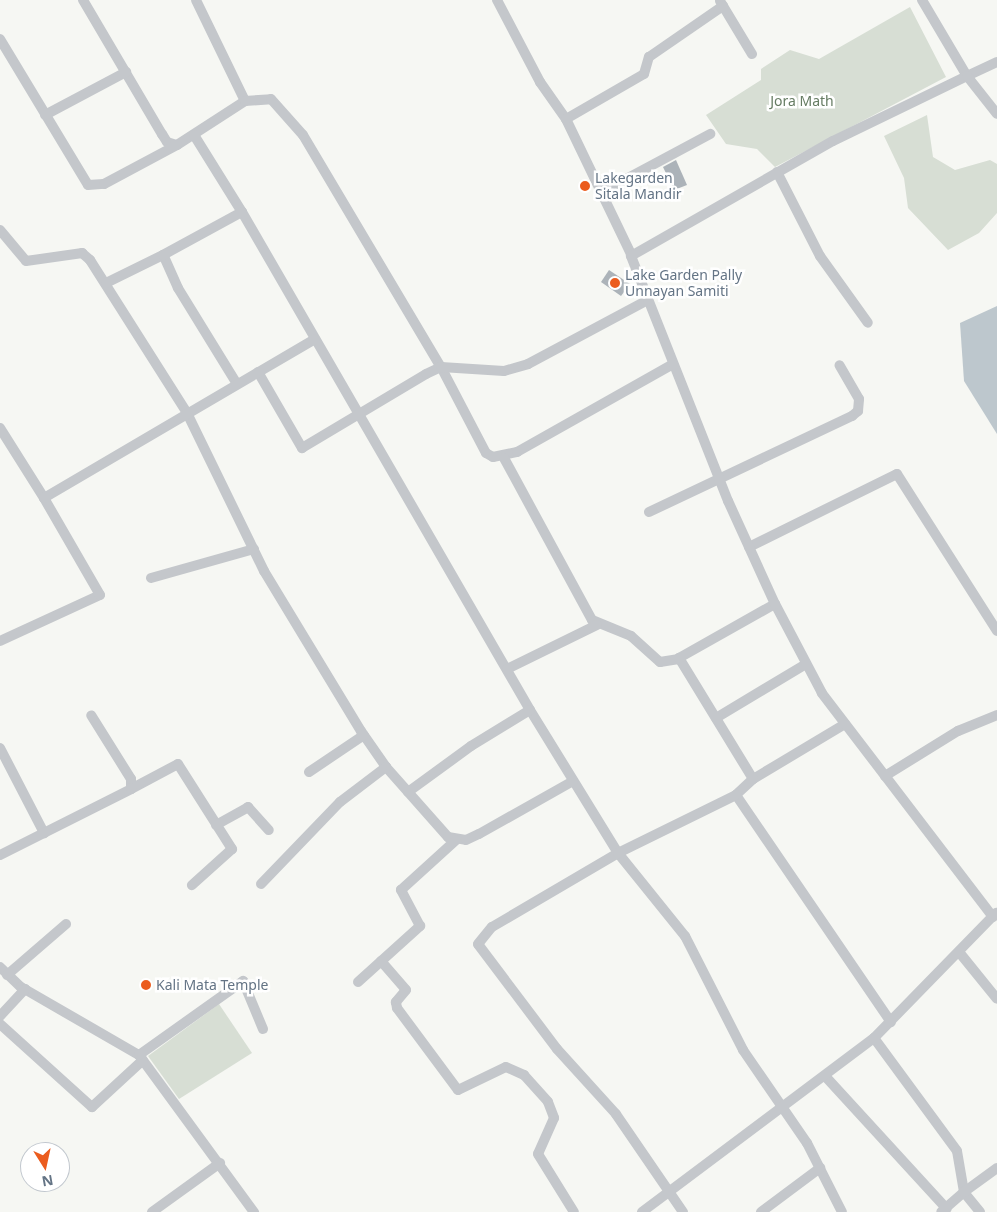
<!DOCTYPE html>
<html>
<head>
<meta charset="utf-8">
<style>
  body { margin:0 }
  #map { position:relative; width:997px; height:1212px; overflow:hidden; background:#f6f7f3; font-family:"Noto Sans",sans-serif }
  div>[style] { position:absolute }
  .green>* { inset:0; background:#d7ded4 }
  .water>* { inset:0; background:#bdc7cd }
  .building>* { inset:0; background:#acb3b9 }
  .street>* { height:10px; margin:-5px; padding:0 5px; transform-origin:5px; border-radius:5px; background:#c4c7cb }
  .dots>* { width:14px; height:14px; translate:-50% -50%; box-sizing:border-box; border:2px solid #fff; border-radius:50% }
  span { translate:-50% -50%; white-space:nowrap; text-align:center; line-height:1.15; -webkit-text-stroke:5px #fff; paint-order:stroke }
  .park-label { font-size:14px; color:#667c63 }
  .poi-label { font-size:14px; color:#647485 }
  .left { translate:0 -50%; text-align:left }
  .north { position:absolute; left:20px; top:1142px; width:50px; height:50px; box-sizing:border-box; background:#fff; border:1px solid #c1c7ce; border-radius:50%; rotate:170deg; font-size:14px; font-weight:700; line-height:20px; text-align:center; color:#647485 }
  .north::after { content:''; display:block; margin:auto; width:18px; height:22px; background:#eb5c1e; clip-path:polygon(50% 0,100% 100%,50% 72%,0 100%) }
</style>
</head>
<body>
<div id="map">
  <div class="green">
    <i style="clip-path:polygon(910px 7px,946px 77px,775px 167px,757px 149px,726px 144px,706px 115px,761px 80px,761px 69px,790px 50px,819px 59px)"></i>
    <i style="clip-path:polygon(927px 115px,933px 157px,955px 170px,990px 160px,997px 164px,997px 213px,979px 233px,948px 250px,908px 208px,904px 178px,884px 136px)"></i>
    <i style="clip-path:polygon(219px 1004px,252px 1053px,179px 1099px,148px 1056px)"></i>
  </div>
  <div class="water">
    <i style="clip-path:polygon(997px 306px,997px 434px,964px 381px,960px 323px)"></i>
  </div>
  <div class="building">
    <i style="clip-path:polygon(676px 160px,687px 185px,674px 190px,663px 167px)"></i>
    <i style="clip-path:polygon(609px 270px,630px 284px,621px 296px,601px 282px)"></i>
  </div>
  <div class="street">
    <i style="left:83px;top:0;width:156px;rotate:59.5deg"></i>
    <i style="left:162px;top:134px;width:9px;rotate:58deg"></i>
    <i style="left:167px;top:142px;width:10px;rotate:17deg"></i>
    <i style="left:177px;top:145px;width:81px;rotate:-32.9deg"></i>
    <i style="left:245px;top:101px;width:112px;rotate:-115.9deg"></i>
    <i style="left:497px;top:0;width:93px;rotate:62.3deg"></i>
    <i style="left:540px;top:82px;width:45px;rotate:54.9deg"></i>
    <i style="left:566px;top:119px;width:150px;rotate:64.3deg"></i>
    <i style="left:922px;top:0;width:88px;rotate:59.4deg"></i>
    <i style="left:967px;top:76px;width:33px;rotate:-25deg"></i>
    <i style="left:720px;top:1px;width:62px;rotate:58.9deg"></i>
    <i style="left:0;top:39px;width:170px;rotate:58.9deg"></i>
    <i style="left:88px;top:185px;width:16px;rotate:-4deg"></i>
    <i style="left:104px;top:184px;width:83px;rotate:-28.1deg"></i>
    <i style="left:245px;top:101px;width:26px;rotate:-4deg"></i>
    <i style="left:271px;top:99px;width:48px;rotate:48.4deg"></i>
    <i style="left:303px;top:135px;width:270px;rotate:59.3deg"></i>
    <i style="left:441px;top:367px;width:97px;rotate:62.4deg"></i>
    <i style="left:486px;top:453px;width:8px;rotate:30deg"></i>
    <i style="left:493px;top:457px;width:25px;rotate:-12deg"></i>
    <i style="left:517px;top:452px;width:179px;rotate:-29.4deg"></i>
    <i style="left:45px;top:115px;width:92px;rotate:-28deg"></i>
    <i style="left:566px;top:119px;width:90px;rotate:-30deg"></i>
    <i style="left:644px;top:74px;width:18px;rotate:-74deg"></i>
    <i style="left:649px;top:57px;width:90px;rotate:-34.6deg"></i>
    <i style="left:194px;top:135px;width:91px;rotate:58.1deg"></i>
    <i style="left:242px;top:212px;width:575px;rotate:59.96deg"></i>
    <i style="left:530px;top:710px;width:168px;rotate:58.4deg"></i>
    <i style="left:618px;top:853px;width:107px;rotate:51.1deg"></i>
    <i style="left:685px;top:936px;width:128px;rotate:63deg"></i>
    <i style="left:743px;top:1050px;width:113px;rotate:55.5deg"></i>
    <i style="left:807px;top:1143px;width:77px;rotate:63.1deg"></i>
    <i style="left:777px;top:172px;width:94px;rotate:62.9deg"></i>
    <i style="left:820px;top:256px;width:82px;rotate:54.4deg"></i>
    <i style="left:602px;top:192px;width:123px;rotate:-28.2deg"></i>
    <i style="left:0;top:230px;width:40px;rotate:50deg"></i>
    <i style="left:26px;top:261px;width:57px;rotate:-8.1deg"></i>
    <i style="left:82px;top:253px;width:11px;rotate:41deg"></i>
    <i style="left:90px;top:260px;width:181px;rotate:57.6deg"></i>
    <i style="left:187px;top:413px;width:176px;rotate:64deg"></i>
    <i style="left:264px;top:571px;width:187px;rotate:58.8deg"></i>
    <i style="left:361px;top:731px;width:44px;rotate:55.2deg"></i>
    <i style="left:386px;top:767px;width:94px;rotate:48.5deg"></i>
    <i style="left:448px;top:837px;width:18px;rotate:9deg"></i>
    <i style="left:466px;top:840px;width:14px;rotate:-25deg"></i>
    <i style="left:479px;top:834px;width:108px;rotate:-29.4deg"></i>
    <i style="left:106px;top:283px;width:64px;rotate:-26.2deg"></i>
    <i style="left:258px;top:372px;width:88px;rotate:59.9deg"></i>
    <i style="left:302px;top:448px;width:144px;rotate:-30.8deg"></i>
    <i style="left:426px;top:374px;width:17px;rotate:-25deg"></i>
    <i style="left:441px;top:367px;width:63px;rotate:3.6deg"></i>
    <i style="left:504px;top:371px;width:25px;rotate:-16deg"></i>
    <i style="left:528px;top:364px;width:136px;rotate:-28.1deg"></i>
    <i style="left:237px;top:384px;width:113px;rotate:-121.6deg"></i>
    <i style="left:178px;top:288px;width:36px;rotate:-114deg"></i>
    <i style="left:163px;top:255px;width:90px;rotate:-28.6deg"></i>
    <i style="left:0;top:428px;width:83px;rotate:57.8deg"></i>
    <i style="left:504px;top:458px;width:184px;rotate:61.5deg"></i>
    <i style="left:592px;top:620px;width:42px;rotate:22.3deg"></i>
    <i style="left:631px;top:636px;width:39px;rotate:42deg"></i>
    <i style="left:660px;top:662px;width:19px;rotate:-9deg"></i>
    <i style="left:649px;top:512px;width:225px;rotate:-25.3deg"></i>
    <i style="left:852px;top:416px;width:8px;rotate:-40deg"></i>
    <i style="left:858px;top:411px;width:12px;rotate:-85deg"></i>
    <i style="left:859px;top:399px;width:39px;rotate:-120deg"></i>
    <i style="left:749px;top:547px;width:165px;rotate:-26.3deg"></i>
    <i style="left:897px;top:474px;width:186px;rotate:57.5deg"></i>
    <i style="left:151px;top:578px;width:107px;rotate:-15.7deg"></i>
    <i style="left:0;top:641px;width:110px;rotate:-24.7deg"></i>
    <i style="left:100px;top:595px;width:112px;rotate:-120deg"></i>
    <i style="left:44px;top:498px;width:314px;rotate:-30.4deg"></i>
    <i style="left:507px;top:669px;width:100px;rotate:-26.1deg"></i>
    <i style="left:716px;top:718px;width:105px;rotate:-31deg"></i>
    <i style="left:845px;top:724px;width:107px;rotate:149.1deg"></i>
    <i style="left:753px;top:779px;width:23px;rotate:137deg"></i>
    <i style="left:736px;top:795px;width:275px;rotate:55.7deg"></i>
    <i style="left:0;top:748px;width:96px;rotate:62.6deg"></i>
    <i style="left:309px;top:772px;width:66px;rotate:-33.9deg"></i>
    <i style="left:885px;top:776px;width:86px;rotate:-31.7deg"></i>
    <i style="left:958px;top:731px;width:42px;rotate:-22.3deg"></i>
    <i style="left:753px;top:779px;width:142px;rotate:-121.4deg"></i>
    <i style="left:679px;top:658px;width:110px;rotate:-29.4deg"></i>
    <i style="left:131px;top:789px;width:53px;rotate:-28deg"></i>
    <i style="left:178px;top:764px;width:101px;rotate:57.6deg"></i>
    <i style="left:232px;top:849px;width:54px;rotate:138deg"></i>
    <i style="left:408px;top:792px;width:78px;rotate:-36.1deg"></i>
    <i style="left:471px;top:746px;width:69px;rotate:-31.4deg"></i>
    <i style="left:216px;top:825px;width:37px;rotate:-29deg"></i>
    <i style="left:248px;top:807px;width:31px;rotate:48deg"></i>
    <i style="left:0;top:855px;width:147px;rotate:-26.7deg"></i>
    <i style="left:131px;top:789px;width:10px;rotate:-90deg"></i>
    <i style="left:131px;top:779px;width:75px;rotate:-122deg"></i>
    <i style="left:261px;top:884px;width:114px;rotate:-46.1deg"></i>
    <i style="left:340px;top:802px;width:58px;rotate:-37.3deg"></i>
    <i style="left:993px;top:917px;width:282px;rotate:-127.4deg"></i>
    <i style="left:822px;top:693px;width:101px;rotate:-117.8deg"></i>
    <i style="left:775px;top:604px;width:113px;rotate:-114.5deg"></i>
    <i style="left:728px;top:501px;width:264px;rotate:-111.6deg"></i>
    <i style="left:631px;top:256px;width:232px;rotate:-29.7deg"></i>
    <i style="left:833px;top:141px;width:149px;rotate:-25.9deg"></i>
    <i style="left:967px;top:76px;width:48px;rotate:51.7deg"></i>
    <i style="left:959px;top:952px;width:60px;rotate:51deg"></i>
    <i style="left:381px;top:961px;width:38px;rotate:49deg"></i>
    <i style="left:406px;top:990px;width:16px;rotate:130deg"></i>
    <i style="left:396px;top:1002px;width:6px;rotate:81deg"></i>
    <i style="left:397px;top:1008px;width:102px;rotate:53.4deg"></i>
    <i style="left:458px;top:1090px;width:53px;rotate:-25.6deg"></i>
    <i style="left:506px;top:1067px;width:20px;rotate:24deg"></i>
    <i style="left:524px;top:1075px;width:36px;rotate:48deg"></i>
    <i style="left:548px;top:1102px;width:17px;rotate:69deg"></i>
    <i style="left:554px;top:1118px;width:39px;rotate:114deg"></i>
    <i style="left:538px;top:1154px;width:68px;rotate:58.2deg"></i>
    <i style="left:0;top:967px;width:29px;rotate:44deg"></i>
    <i style="left:21px;top:987px;width:136px;rotate:30deg"></i>
    <i style="left:139px;top:1055px;width:195px;rotate:53.8deg"></i>
    <i style="left:7px;top:975px;width:78px;rotate:-40.8deg"></i>
    <i style="left:358px;top:982px;width:84px;rotate:-42.1deg"></i>
    <i style="left:420px;top:926px;width:41px;rotate:-117.8deg"></i>
    <i style="left:401px;top:890px;width:74px;rotate:-42.3deg"></i>
    <i style="left:0;top:1016px;width:37px;rotate:-47deg"></i>
    <i style="left:0;top:1024px;width:124px;rotate:42.1deg"></i>
    <i style="left:92px;top:1107px;width:69px;rotate:-42.7deg"></i>
    <i style="left:874px;top:1038px;width:140px;rotate:53.7deg"></i>
    <i style="left:957px;top:1151px;width:42px;rotate:80.3deg"></i>
    <i style="left:964px;top:1192px;width:30px;rotate:139deg"></i>
    <i style="left:139px;top:1055px;width:128px;rotate:-35.4deg"></i>
    <i style="left:243px;top:981px;width:52px;rotate:67.4deg"></i>
    <i style="left:825px;top:1076px;width:180px;rotate:47.5deg"></i>
    <i style="left:152px;top:1212px;width:84px;rotate:-35.8deg"></i>
    <i style="left:642px;top:1212px;width:290px;rotate:-36.9deg"></i>
    <i style="left:874px;top:1038px;width:175px;rotate:-45.7deg"></i>
    <i style="left:683px;top:1212px;width:119px;rotate:-124.4deg"></i>
    <i style="left:616px;top:1114px;width:88px;rotate:-132.2deg"></i>
    <i style="left:557px;top:1049px;width:131px;rotate:-127deg"></i>
    <i style="left:478px;top:944px;width:22px;rotate:-51deg"></i>
    <i style="left:492px;top:927px;width:146px;rotate:-30.4deg"></i>
    <i style="left:618px;top:853px;width:131px;rotate:-26.2deg"></i>
    <i style="left:761px;top:1212px;width:74px;rotate:-36.7deg"></i>
    <i style="left:980px;top:1212px;width:26px;rotate:-129deg"></i>
    <i style="left:964px;top:1192px;width:41px;rotate:-36deg"></i>
  </div>
  <div class="dots">
    <i style="left:585px;top:186px;background:#eb5c1e"></i>
    <i style="left:615px;top:283px;background:#eb5c1e"></i>
    <i style="left:146px;top:985px;background:#eb5c1e"></i>
  </div>
  <div class="park-label">
    <span style="left:802px;top:101px">Jora Math</span>
  </div>
  <div class="poi-label">
    <span class="left" style="left:595px;top:186px">Lakegarden<br>Sitala Mandir</span>
    <span class="left" style="left:625px;top:283px">Lake Garden Pally<br>Unnayan Samiti</span>
    <span class="left" style="left:156px;top:985px">Kali Mata Temple</span>
  </div>
  <div class="north">N</div>
</div>
</body>
</html>
